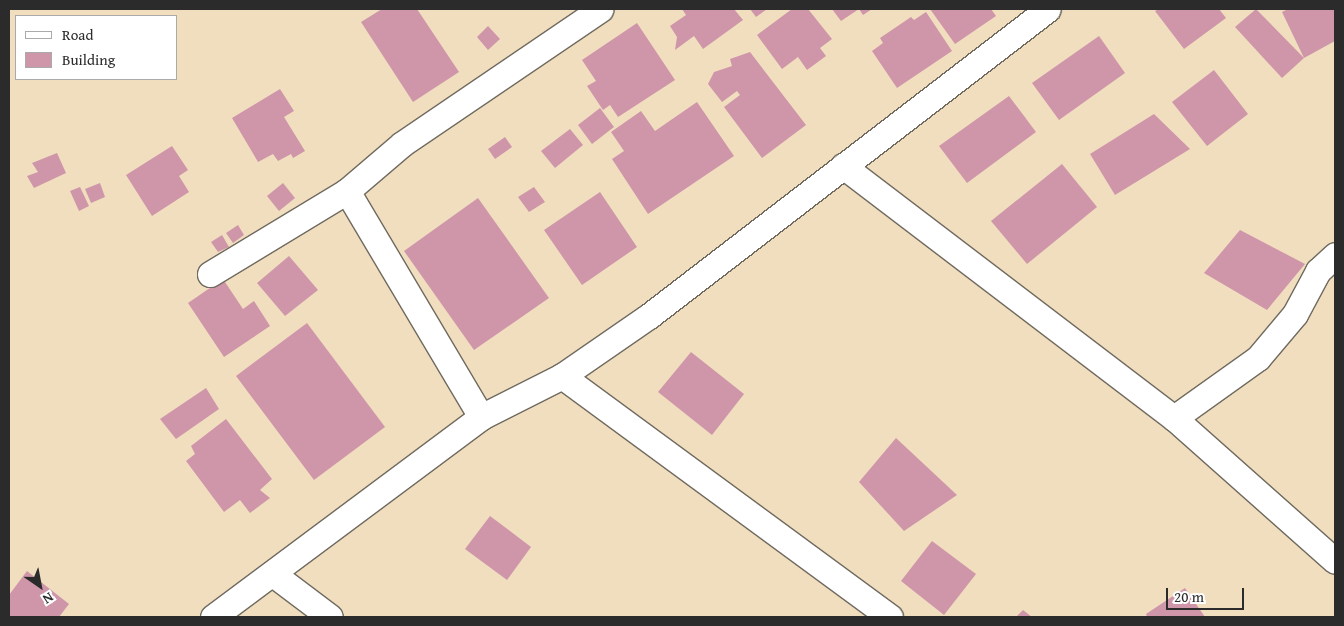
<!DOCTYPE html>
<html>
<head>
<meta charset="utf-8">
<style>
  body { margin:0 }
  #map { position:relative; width:1344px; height:626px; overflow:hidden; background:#f0debf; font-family:"Gentium Book Plus",serif }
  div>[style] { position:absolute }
  .building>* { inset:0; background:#cf96aa }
  .roads { filter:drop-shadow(1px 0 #706a5f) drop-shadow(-1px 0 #706a5f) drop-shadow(0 1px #706a5f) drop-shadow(0 -1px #706a5f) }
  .street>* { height:25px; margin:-12.5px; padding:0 12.5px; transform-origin:12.5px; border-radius:12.5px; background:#fff }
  span { translate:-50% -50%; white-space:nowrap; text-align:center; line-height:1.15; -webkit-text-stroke:4px #fff; paint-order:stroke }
  .frame { position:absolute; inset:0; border:10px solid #2b2b2b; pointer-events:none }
  .legend { position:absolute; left:15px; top:15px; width:162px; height:65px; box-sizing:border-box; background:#fff; border:1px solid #aaa; margin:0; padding:6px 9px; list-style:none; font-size:15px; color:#2b2b2b }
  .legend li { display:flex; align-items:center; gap:10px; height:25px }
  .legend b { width:25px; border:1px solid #aaa }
  .north { position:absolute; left:15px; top:561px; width:50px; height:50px; -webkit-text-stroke:4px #fff; paint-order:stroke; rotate:147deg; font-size:14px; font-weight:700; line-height:20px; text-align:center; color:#2b2b2b }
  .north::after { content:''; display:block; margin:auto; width:18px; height:22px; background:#2b2b2b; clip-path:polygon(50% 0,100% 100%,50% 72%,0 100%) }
  .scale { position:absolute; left:1166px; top:588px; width:78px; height:22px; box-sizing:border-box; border:2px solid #2b2b2b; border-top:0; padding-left:6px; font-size:15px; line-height:18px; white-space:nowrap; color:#2b2b2b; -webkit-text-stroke:4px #fff; paint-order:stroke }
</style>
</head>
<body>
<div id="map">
  <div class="building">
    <i style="clip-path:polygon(382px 9px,417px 9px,459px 72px,413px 102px,361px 22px)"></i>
    <i style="clip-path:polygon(682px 9px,734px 9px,743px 20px,703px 49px,694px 36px,675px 50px,677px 37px,670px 26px,686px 15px)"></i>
    <i style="clip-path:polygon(750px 9px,767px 9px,756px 17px)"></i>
    <i style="clip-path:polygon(792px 9px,808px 9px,832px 39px,820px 48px,826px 56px,807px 70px,798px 57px,782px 69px,757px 35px)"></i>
    <i style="clip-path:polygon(832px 9px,859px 9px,841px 21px)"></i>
    <i style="clip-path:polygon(859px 9px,872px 9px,863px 15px)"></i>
    <i style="clip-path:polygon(930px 9px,991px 9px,996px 16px,955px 44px)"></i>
    <i style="clip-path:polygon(1159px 9px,1219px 9px,1226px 18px,1184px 49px,1155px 11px)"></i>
    <i style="clip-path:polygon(1256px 9px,1304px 58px,1282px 78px,1235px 27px)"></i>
    <i style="clip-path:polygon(1288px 9px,1335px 9px,1335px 41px,1304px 58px,1282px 12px)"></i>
    <i style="clip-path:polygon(926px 12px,952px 51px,897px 88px,872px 51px,883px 43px,880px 38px,911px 17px,914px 20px)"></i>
    <i style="clip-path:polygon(637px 23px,675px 80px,618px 117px,610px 105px,603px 110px,587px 86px,596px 81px,582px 60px)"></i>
    <i style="clip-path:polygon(488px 26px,500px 39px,488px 50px,477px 37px)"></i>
    <i style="clip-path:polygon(1099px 36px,1125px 73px,1059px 120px,1032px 83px)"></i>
    <i style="clip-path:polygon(750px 52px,806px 125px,762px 158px,724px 107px,740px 95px,737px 91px,722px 102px,708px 84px,714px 72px,732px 66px,730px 59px)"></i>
    <i style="clip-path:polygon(1214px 70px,1248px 114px,1207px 146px,1172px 102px)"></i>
    <i style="clip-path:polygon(280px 89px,294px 111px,284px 117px,305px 151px,293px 158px,291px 154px,278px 161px,273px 154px,258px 162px,232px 118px)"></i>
    <i style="clip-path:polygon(1009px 96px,1036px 132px,967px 183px,939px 146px)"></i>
    <i style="clip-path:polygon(697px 102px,734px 156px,648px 214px,612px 159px,624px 151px,611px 132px,641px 111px,655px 131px)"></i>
    <i style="clip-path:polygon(600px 108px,614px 127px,592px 144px,578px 125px)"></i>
    <i style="clip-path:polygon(1154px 114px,1190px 149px,1115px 195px,1090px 154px)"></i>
    <i style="clip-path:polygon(570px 129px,583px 145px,555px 168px,541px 151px)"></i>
    <i style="clip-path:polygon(505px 137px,512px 147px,495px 159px,488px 149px)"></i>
    <i style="clip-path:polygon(172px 146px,188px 170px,179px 176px,189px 192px,152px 216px,126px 175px)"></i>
    <i style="clip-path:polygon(57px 153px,66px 173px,34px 188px,27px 176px,38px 172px,32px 163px)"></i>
    <i style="clip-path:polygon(1062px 164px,1097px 207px,1027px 264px,991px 221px)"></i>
    <i style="clip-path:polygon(100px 183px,105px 197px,91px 203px,85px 189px)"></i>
    <i style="clip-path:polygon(283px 183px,295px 198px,279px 211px,267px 196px)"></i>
    <i style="clip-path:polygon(80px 187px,89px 206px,79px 211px,70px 191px)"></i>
    <i style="clip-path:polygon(534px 187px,545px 202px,529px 212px,518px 197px)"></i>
    <i style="clip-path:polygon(600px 192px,637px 247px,582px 285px,544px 230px)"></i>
    <i style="clip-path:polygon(478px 198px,549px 298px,474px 350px,404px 251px)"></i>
    <i style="clip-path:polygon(238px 225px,244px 235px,233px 243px,226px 233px)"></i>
    <i style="clip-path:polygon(1240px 230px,1305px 264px,1267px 310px,1204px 273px)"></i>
    <i style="clip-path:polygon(222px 235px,229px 247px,218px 252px,211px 242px)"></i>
    <i style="clip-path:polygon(289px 256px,318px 290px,285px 316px,257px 283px)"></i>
    <i style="clip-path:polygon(223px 279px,243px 309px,254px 301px,270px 326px,224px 357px,188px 303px)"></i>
    <i style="clip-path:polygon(307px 323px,385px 427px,314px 480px,236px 376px)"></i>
    <i style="clip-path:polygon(691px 352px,744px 394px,712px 435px,658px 392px)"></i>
    <i style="clip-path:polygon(206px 388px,219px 409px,176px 439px,160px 419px)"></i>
    <i style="clip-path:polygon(226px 419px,272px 479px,260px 490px,270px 498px,250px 513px,240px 500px,224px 512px,186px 461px,195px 454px,191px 446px)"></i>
    <i style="clip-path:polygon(896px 438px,957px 495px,904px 531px,859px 482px)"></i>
    <i style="clip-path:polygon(490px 516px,531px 547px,507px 580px,465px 549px)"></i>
    <i style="clip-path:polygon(932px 541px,976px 574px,944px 615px,901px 581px)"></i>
    <i style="clip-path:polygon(27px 571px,69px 604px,59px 617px,9px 617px,9px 595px)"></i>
    <i style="clip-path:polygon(1185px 588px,1205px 617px,1147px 617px,1146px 614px)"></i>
    <i style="clip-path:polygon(1023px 610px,1032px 617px,1016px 617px)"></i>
  </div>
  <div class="roads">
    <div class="street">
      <i style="left:843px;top:166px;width:416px;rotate:37.3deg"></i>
      <i style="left:1174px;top:418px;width:215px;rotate:41.6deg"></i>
      <i style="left:347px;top:191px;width:263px;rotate:59.3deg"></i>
      <i style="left:210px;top:274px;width:160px;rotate:-31.2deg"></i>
      <i style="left:347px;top:191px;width:72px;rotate:-40.5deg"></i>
      <i style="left:402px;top:144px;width:240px;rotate:-34.2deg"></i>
      <i style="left:562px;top:376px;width:407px;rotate:36.3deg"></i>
      <i style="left:1174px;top:418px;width:103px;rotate:-35.5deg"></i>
      <i style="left:1258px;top:358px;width:57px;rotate:-49.9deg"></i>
      <i style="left:1295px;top:314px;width:49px;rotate:-61.9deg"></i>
      <i style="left:1318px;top:271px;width:23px;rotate:-43deg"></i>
      <i style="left:273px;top:574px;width:71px;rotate:37deg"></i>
      <i style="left:213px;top:617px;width:334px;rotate:-36.7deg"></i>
      <i style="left:481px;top:417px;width:91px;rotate:-26.8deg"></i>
      <i style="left:562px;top:376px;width:106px;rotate:-34.6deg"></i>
      <i style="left:649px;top:316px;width:503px;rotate:-37.58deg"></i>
    </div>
  </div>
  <div class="frame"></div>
  <ul class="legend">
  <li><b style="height:6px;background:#fff"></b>Road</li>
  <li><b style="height:14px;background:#cf96aa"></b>Building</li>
  </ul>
  <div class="north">N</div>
  <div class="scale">20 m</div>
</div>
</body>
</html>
